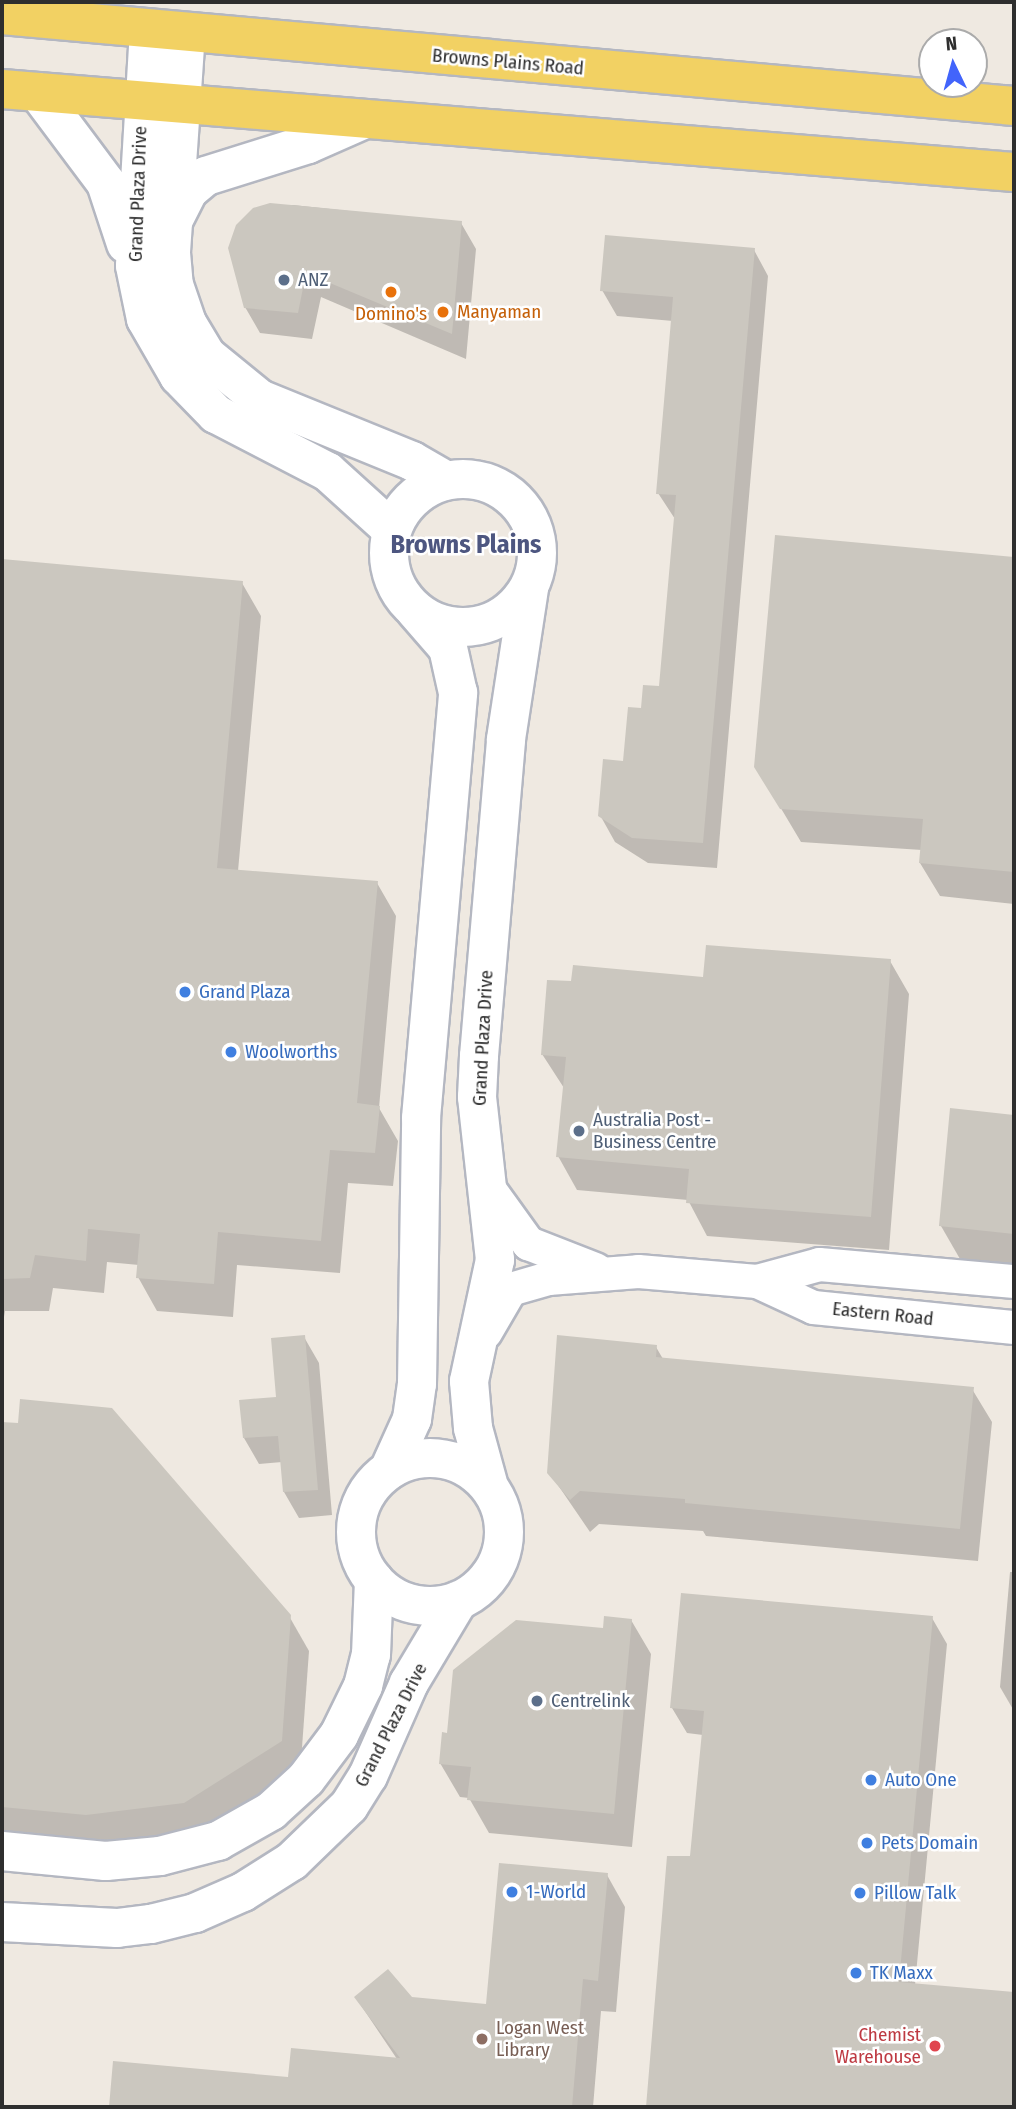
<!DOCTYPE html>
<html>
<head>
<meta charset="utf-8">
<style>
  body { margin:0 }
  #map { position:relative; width:1016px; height:2109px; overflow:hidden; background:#efe9e1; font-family:"Fira Sans Condensed",sans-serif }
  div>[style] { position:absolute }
  .shadow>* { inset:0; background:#0003 }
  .building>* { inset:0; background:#cbc7bf }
  .roads { filter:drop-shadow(2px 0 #b4b7c1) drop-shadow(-2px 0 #b4b7c1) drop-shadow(0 2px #b4b7c1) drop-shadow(0 -2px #b4b7c1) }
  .minor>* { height:33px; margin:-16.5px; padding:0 16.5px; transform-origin:16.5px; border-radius:16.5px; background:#fff }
  .tertiary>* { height:38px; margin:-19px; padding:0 19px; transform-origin:19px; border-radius:19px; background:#fff }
  .tertiary>.ring { margin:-19px; padding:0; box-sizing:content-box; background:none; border:38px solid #fff; border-radius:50% }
  .primary>* { height:38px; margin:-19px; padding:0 19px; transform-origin:19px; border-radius:19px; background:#f2d163 }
  .dots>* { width:19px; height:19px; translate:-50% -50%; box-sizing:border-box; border:4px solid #fff; border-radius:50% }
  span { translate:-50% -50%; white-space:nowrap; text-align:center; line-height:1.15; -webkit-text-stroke:5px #fff; paint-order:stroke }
  .street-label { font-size:19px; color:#2e2e2e }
  .service-label { font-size:19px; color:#4e5e75 }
  .left { translate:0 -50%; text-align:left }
  .food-label { font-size:19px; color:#c56008 }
  .shop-label { font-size:19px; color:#366cbe }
  .education-label { font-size:19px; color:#785e54 }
  .health-label { font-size:19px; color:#be3a42 }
  .right { translate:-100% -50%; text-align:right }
  .district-label { font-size:26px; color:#4d5680; font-weight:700 }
  .frame { position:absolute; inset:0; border:4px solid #2e2e2e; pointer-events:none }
  .north { position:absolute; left:918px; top:28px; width:70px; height:70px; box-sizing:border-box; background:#fff; border:2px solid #ababab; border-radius:50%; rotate:355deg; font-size:19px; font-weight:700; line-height:28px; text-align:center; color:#2e2e2e }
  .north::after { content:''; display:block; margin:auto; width:24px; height:32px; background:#4264fb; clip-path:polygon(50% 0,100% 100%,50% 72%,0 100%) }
</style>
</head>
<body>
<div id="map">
  <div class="shadow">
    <i style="clip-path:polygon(293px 205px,461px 223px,476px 249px,466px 359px,321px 297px,312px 339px,260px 333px,245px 307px,254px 209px)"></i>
    <i style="clip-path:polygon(754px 250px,768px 276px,717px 868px,648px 863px,615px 842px,600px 815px,625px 763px,643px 710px,660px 688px,675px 519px,658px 493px,673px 321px,617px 316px,602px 290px)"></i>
    <i style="clip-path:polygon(776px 537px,1014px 559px,1014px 904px,940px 896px,920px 863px,922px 850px,801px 842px,776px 800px)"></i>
    <i style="clip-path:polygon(2px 561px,242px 583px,261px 616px,238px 871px,377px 883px,396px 916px,379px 1108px,398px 1141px,393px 1186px,348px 1183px,340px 1273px,237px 1265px,233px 1317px,157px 1311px,138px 1277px,139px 1265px,107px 1262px,104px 1293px,53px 1288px,49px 1311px,5px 1311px,2px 1329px)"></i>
    <i style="clip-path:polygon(890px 961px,909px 994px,889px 1250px,707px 1236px,688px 1200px,577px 1190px,558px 1156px,564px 1088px,542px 1054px)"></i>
    <i style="clip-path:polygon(952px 1110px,1014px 1116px,1014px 1264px,960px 1259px,941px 1226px)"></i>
    <i style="clip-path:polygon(304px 1337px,319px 1363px,332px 1515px,299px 1518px,284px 1492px,282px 1462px,259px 1464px,244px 1438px,277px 1399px)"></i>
    <i style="clip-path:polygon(656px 1347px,663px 1359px,972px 1389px,992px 1422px,978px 1561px,706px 1536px,703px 1531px,599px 1524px,590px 1532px,549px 1472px)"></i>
    <i style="clip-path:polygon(2px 1424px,19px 1425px,289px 1616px,309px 1651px,300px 1775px,204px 1836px,106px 1848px,2px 1839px)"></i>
    <i style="clip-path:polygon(1010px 1572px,1014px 1572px,1014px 1711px,1000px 1687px)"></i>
    <i style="clip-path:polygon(932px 1618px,947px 1644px,915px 1985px,1014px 1994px,1014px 2107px,648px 2107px,669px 1858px,692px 1858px,703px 1735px,687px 1733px,672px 1708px)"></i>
    <i style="clip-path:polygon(631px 1620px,651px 1654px,632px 1847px,489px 1833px,469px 1798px,460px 1797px,440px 1763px,449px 1735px,604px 1629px)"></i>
    <i style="clip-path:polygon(607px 1875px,625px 1907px,616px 2012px,601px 2011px,593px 2107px,111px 2107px,115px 2063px,290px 2078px,397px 2059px,356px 1998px,487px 2005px)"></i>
  </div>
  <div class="building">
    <i style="clip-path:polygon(270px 203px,462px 221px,452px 334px,306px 273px,298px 313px,244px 308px,228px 248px,236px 225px,253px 208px)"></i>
    <i style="clip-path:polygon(605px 235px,755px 248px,703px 843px,632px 838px,598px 816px,603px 759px,623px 761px,628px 707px,641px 708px,643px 685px,659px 686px,676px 495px,656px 494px,673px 297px,600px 291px)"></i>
    <i style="clip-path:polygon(775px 535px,1014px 557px,1014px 872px,919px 863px,923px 819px,780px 809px,754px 767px)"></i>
    <i style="clip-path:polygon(2px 559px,243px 581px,217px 868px,378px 881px,357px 1103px,380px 1106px,375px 1153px,330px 1150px,321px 1241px,218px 1232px,214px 1284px,136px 1278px,140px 1234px,88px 1229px,86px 1261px,35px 1255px,30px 1278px,2px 1279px)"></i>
    <i style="clip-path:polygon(706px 945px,891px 959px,871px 1217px,686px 1203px,689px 1169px,556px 1157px,566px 1057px,541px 1055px,547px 980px,571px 981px,573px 965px,703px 977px)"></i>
    <i style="clip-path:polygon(950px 1108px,1014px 1115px,1014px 1234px,939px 1226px)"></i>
    <i style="clip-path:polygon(305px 1335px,318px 1490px,283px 1492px,278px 1436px,243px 1438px,239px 1400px,276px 1397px,271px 1338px)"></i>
    <i style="clip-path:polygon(557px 1335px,657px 1345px,656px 1357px,974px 1387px,960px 1529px,685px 1503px,685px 1499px,580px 1491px,570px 1500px,547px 1473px)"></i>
    <i style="clip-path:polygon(20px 1399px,112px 1408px,291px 1615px,282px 1741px,184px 1803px,86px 1815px,2px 1807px,2px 1422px,18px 1423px)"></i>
    <i style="clip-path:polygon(681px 1593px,933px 1616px,899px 1982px,1014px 1992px,1014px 2107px,646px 2107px,667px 1856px,690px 1856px,704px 1711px,670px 1708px)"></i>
    <i style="clip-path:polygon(604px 1616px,632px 1619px,614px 1814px,467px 1800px,471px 1767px,439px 1764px,442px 1732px,447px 1733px,453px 1670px,516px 1620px,603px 1628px)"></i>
    <i style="clip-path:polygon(499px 1863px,608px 1873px,598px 1981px,583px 1979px,572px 2107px,109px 2107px,113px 2061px,288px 2077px,291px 2048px,400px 2058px,354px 1997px,388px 1969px,412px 1997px,486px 2004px)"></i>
  </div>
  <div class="roads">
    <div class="minor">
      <i style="left:489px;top:1189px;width:67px;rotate:54.2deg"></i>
      <i style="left:528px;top:1243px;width:72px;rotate:21.2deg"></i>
      <i style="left:757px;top:1281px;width:64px;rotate:-15.3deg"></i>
      <i style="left:819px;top:1264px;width:196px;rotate:5deg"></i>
      <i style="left:485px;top:1332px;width:50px;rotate:-59.8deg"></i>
      <i style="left:510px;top:1289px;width:40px;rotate:-16deg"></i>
      <i style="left:548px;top:1278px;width:90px;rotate:-4.4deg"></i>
      <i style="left:638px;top:1271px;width:119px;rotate:4.8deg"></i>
      <i style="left:757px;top:1281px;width:62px;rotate:24.9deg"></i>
      <i style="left:813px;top:1307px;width:202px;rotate:5.7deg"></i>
    </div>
    <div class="tertiary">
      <i style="left:149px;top:30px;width:236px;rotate:93.4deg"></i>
      <i style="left:135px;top:266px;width:54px;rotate:78.3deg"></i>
      <i style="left:146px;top:319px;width:66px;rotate:59.9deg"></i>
      <i style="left:179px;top:376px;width:53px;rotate:45.8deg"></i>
      <i style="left:216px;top:414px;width:126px;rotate:27.4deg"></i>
      <i style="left:328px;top:472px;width:86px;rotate:42.2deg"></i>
      <i style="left:186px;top:32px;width:222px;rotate:93.9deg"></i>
      <i style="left:171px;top:253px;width:32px;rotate:85deg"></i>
      <i style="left:174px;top:285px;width:40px;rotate:71.1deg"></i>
      <i style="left:187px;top:323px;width:39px;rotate:59deg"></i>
      <i style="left:207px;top:356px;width:68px;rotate:39.1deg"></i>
      <i style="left:260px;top:399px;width:164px;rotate:22.2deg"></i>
      <i style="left:412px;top:461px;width:39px;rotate:30deg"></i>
      <i style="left:38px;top:92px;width:114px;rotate:53.2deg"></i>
      <i style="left:106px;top:183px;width:64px;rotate:71.8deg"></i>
      <i style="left:172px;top:223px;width:36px;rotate:-63deg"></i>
      <i style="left:188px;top:191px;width:23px;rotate:-40deg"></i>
      <i style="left:206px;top:176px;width:107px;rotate:-17.4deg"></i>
      <i style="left:308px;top:144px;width:62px;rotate:-23.7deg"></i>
      <i class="ring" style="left:389px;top:479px;width:110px;height:110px"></i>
      <i class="ring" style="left:356px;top:1458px;width:110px;height:110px"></i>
      <i style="left:389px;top:1470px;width:56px;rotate:-65.7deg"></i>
      <i style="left:412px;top:1419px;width:35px;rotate:-82deg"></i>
      <i style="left:417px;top:1384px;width:266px;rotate:-89.1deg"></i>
      <i style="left:421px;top:1118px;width:427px;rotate:-85deg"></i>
      <i style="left:458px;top:693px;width:46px;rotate:-102.5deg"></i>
      <i style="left:448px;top:648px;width:50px;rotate:-131deg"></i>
      <i style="left:488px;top:1483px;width:57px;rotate:-105.3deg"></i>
      <i style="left:473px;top:1428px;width:47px;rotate:-94.9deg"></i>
      <i style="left:469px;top:1381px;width:124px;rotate:-77.9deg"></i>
      <i style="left:495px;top:1260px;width:164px;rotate:-96.3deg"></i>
      <i style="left:477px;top:1097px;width:41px;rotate:-87.2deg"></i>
      <i style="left:479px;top:1056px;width:318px;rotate:-85.1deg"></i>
      <i style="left:506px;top:739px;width:152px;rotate:-81.3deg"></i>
      <i style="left:2px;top:1851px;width:104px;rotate:5.5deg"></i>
      <i style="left:106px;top:1861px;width:54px;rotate:-5.3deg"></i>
      <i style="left:160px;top:1856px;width:60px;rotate:-14.5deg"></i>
      <i style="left:218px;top:1841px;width:61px;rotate:-29.5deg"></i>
      <i style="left:271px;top:1811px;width:47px;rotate:-42.4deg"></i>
      <i style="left:306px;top:1779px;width:55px;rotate:-53.1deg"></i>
      <i style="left:339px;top:1735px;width:55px;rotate:-63.9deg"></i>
      <i style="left:363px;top:1686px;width:32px;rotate:-76deg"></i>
      <i style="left:371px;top:1655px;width:75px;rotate:-87.7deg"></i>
      <i style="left:2px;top:1922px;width:115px;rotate:3deg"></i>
      <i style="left:117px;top:1928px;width:34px;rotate:-7deg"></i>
      <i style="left:151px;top:1924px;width:45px;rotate:-14deg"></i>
      <i style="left:195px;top:1913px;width:52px;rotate:-23.6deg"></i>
      <i style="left:243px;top:1892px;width:58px;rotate:-32.3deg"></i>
      <i style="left:292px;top:1861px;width:79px;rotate:-44deg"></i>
      <i style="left:349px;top:1806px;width:36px;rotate:-58deg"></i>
      <i style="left:368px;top:1776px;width:102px;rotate:-66.2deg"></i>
      <i style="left:409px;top:1683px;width:96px;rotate:-59.1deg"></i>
    </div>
    <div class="primary">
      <i style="left:2px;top:15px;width:1016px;rotate:5.14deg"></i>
      <i style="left:2px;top:89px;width:1015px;rotate:4.69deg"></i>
    </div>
  </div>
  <div class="dots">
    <i style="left:284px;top:280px;background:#5c6f8a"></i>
    <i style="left:391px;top:292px;background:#e8710a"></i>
    <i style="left:443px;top:312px;background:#e8710a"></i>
    <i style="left:185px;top:992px;background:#3f7fe0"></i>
    <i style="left:231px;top:1052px;background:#3f7fe0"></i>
    <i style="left:579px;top:1131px;background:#5c6f8a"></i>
    <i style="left:537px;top:1701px;background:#5c6f8a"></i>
    <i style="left:871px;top:1780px;background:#3f7fe0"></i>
    <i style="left:867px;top:1843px;background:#3f7fe0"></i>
    <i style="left:512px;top:1892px;background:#3f7fe0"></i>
    <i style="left:860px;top:1893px;background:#3f7fe0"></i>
    <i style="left:856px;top:1973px;background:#3f7fe0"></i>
    <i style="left:482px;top:2039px;background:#8d6e63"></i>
    <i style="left:935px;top:2046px;background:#e0444e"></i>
  </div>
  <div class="street-label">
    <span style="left:508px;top:62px;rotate:5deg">Browns Plains Road</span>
    <span style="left:138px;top:194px;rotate:-88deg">Grand Plaza Drive</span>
    <span style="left:483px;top:1038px;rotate:-87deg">Grand Plaza Drive</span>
    <span style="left:883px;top:1314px;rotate:6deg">Eastern Road</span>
    <span style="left:391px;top:1725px;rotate:-63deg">Grand Plaza Drive</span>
  </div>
  <div class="service-label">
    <span class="left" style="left:298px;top:280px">ANZ</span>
    <span class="left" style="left:593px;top:1131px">Australia Post -<br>Business Centre</span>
    <span class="left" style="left:551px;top:1701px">Centrelink</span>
  </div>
  <div class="food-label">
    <span class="left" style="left:457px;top:312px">Manyaman</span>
    <span style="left:391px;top:314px">Domino's</span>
  </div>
  <div class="shop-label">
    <span class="left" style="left:199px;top:992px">Grand Plaza</span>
    <span class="left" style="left:245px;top:1052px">Woolworths</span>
    <span class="left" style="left:885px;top:1780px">Auto One</span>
    <span class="left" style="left:881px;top:1843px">Pets Domain</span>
    <span class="left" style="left:526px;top:1892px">1-World</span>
    <span class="left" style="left:874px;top:1893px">Pillow Talk</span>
    <span class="left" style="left:870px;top:1973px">TK Maxx</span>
  </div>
  <div class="education-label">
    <span class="left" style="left:496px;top:2039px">Logan West<br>Library</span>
  </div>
  <div class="health-label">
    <span class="right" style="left:921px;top:2046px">Chemist<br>Warehouse</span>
  </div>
  <div class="district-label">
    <span style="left:466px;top:545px">Browns Plains</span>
  </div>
  <div class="frame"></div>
  <div class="north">N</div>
</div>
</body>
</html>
